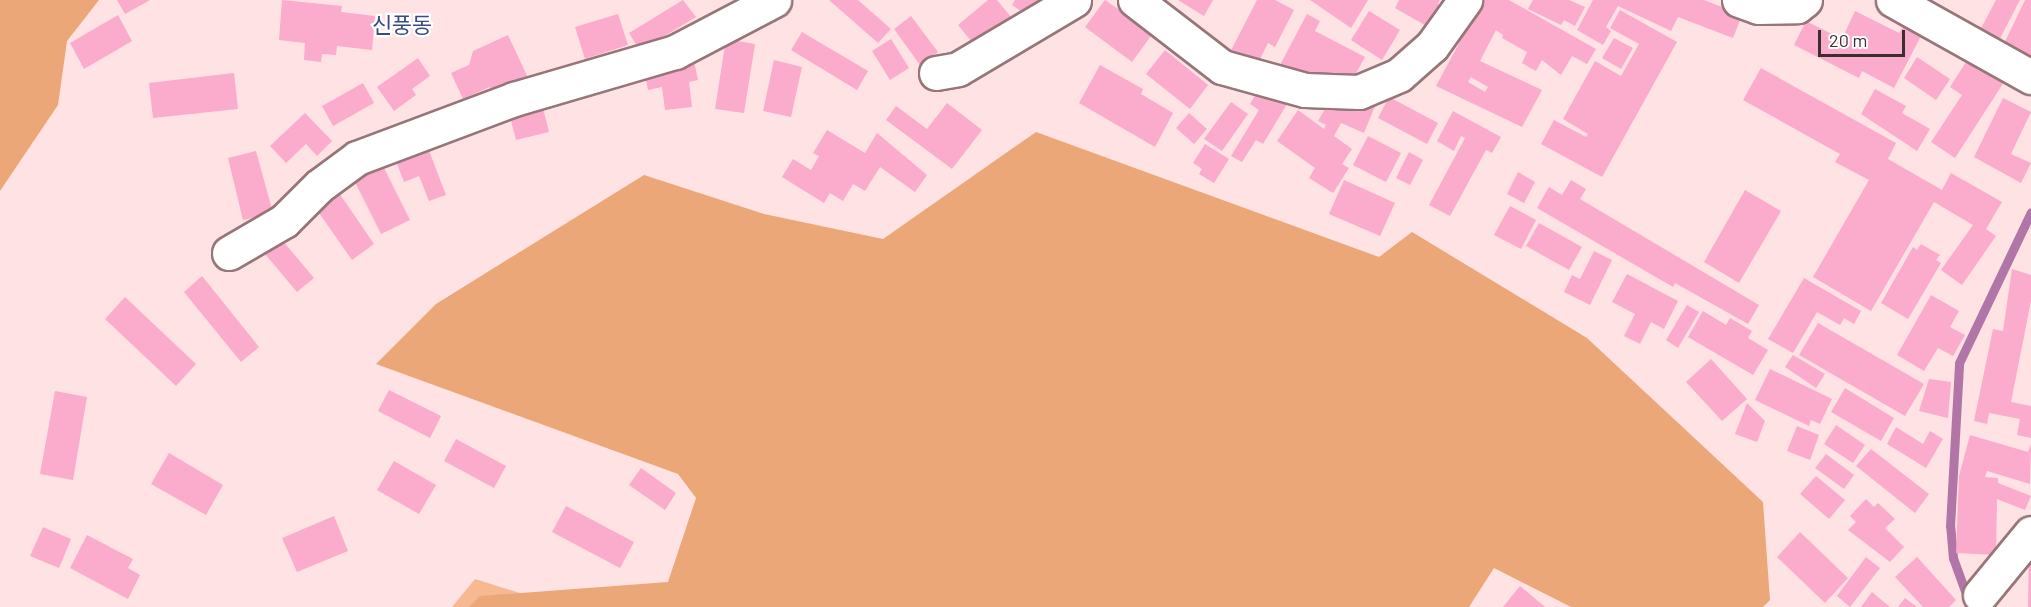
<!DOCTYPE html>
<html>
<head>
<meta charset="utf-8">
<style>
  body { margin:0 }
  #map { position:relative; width:2031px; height:607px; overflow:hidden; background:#ffe2e4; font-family:Barlow,"Noto Sans KR",sans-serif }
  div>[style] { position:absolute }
  .green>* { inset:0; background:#f6b991 }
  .forest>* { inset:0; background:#eba778 }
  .stream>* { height:9px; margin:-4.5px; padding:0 4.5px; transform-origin:4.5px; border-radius:4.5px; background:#b175a8 }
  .building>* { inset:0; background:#fbabcc }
  .roads { filter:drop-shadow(2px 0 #967678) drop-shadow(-2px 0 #967678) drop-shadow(0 2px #967678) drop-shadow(0 -2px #967678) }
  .street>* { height:33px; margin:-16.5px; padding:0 16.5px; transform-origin:16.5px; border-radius:16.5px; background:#fff }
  span { translate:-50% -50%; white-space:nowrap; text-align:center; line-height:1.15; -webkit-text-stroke:4.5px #fff; paint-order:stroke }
  .quarter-label { font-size:22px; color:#3a4a85 }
  .scale { position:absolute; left:1818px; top:30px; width:87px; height:27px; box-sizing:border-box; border:3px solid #3c2e2f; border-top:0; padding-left:8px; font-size:18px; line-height:21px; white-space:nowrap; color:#3c2e2f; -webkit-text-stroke:4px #fff; paint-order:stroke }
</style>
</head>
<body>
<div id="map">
  <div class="green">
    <i style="clip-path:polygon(475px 579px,565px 607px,452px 607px)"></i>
  </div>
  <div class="forest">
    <i style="clip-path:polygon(0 0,99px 0,67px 41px,58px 105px,0 191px)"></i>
    <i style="clip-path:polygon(1036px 132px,1379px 257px,1412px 232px,1587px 338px,1763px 502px,1770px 600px,1763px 607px,1571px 607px,1494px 568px,1469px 607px,469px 607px,480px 596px,668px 582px,696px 498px,678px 474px,376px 364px,436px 304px,644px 175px,764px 214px,883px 239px)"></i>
  </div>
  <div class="stream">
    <i style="left:1969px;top:602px;width:47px;rotate:-110deg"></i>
    <i style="left:1953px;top:558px;width:32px;rotate:-95deg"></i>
    <i style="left:1950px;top:526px;width:163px;rotate:-86.8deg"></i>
    <i style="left:1959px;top:363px;width:167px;rotate:-64.5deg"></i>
  </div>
  <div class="building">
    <i style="clip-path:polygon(117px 0,150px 0,125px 14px)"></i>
    <i style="clip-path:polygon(282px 0,342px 6px,341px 12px,375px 16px,372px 50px,337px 46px,336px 55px,322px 54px,321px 62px,304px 60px,305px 43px,279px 40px)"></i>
    <i style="clip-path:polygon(683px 0,696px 17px,640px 51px,629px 33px)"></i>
    <i style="clip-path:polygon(829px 0,858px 0,891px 29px,878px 43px)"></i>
    <i style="clip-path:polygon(988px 0,997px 0,1011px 17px,976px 47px,958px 25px)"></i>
    <i style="clip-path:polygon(1015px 0,1042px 0,1031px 18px,1012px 5px)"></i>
    <i style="clip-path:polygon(1105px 0,1153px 33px,1132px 62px,1085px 27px)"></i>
    <i style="clip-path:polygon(1178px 0,1213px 0,1204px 16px)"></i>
    <i style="clip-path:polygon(1257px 0,1275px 0,1294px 10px,1275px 47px,1268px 43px,1255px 69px,1228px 56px)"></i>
    <i style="clip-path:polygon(1310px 0,1368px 0,1351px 28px)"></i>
    <i style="clip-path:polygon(1399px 0,1440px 0,1438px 4px,1442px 6px,1430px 28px,1395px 8px)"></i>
    <i style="clip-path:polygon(evenodd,1484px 0,1509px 0,1596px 49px,1587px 64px,1572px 56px,1561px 75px,1542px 60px,1536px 71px,1522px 63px,1527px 52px,1502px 38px,1503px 35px,1496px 30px,1480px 61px,1542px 90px,1522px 127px,1436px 86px,1463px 36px,1459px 34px,1472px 9px,1478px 12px,1484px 0,1471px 77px,1488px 87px,1485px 92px,1468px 82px,1471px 77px)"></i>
    <i style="clip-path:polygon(1533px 0,1569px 0,1585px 7px,1575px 26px,1564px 20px,1561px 25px,1528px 9px)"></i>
    <i style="clip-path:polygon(1593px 0,1704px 0,1742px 15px,1733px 38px,1678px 17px,1671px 31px,1618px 6px,1606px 27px,1611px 31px,1603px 45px,1577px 30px)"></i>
    <i style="clip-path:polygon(1996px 0,2020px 0,1996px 46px,1977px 36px)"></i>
    <i style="clip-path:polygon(2025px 0,2031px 0,2031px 65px,2001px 50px)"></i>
    <i style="clip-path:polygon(780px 2px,787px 15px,753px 33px,746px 20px)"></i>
    <i style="clip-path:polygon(1620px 10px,1677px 42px,1602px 177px,1541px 144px,1554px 120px,1586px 137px,1588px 134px,1563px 119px,1595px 61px,1621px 76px,1639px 44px,1610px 28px)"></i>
    <i style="clip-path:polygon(1369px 11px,1400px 30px,1382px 60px,1351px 40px)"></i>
    <i style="clip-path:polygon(1855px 11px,1899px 33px,1904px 25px,1922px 34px,1894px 88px,1862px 71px,1859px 78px,1794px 45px,1806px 21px,1842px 39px)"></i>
    <i style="clip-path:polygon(618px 14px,628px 45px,585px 59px,575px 27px)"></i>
    <i style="clip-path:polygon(1307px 14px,1320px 21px,1315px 31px,1365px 57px,1348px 88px,1309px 80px,1280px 65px)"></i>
    <i style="clip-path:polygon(118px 15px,132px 41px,84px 69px,70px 43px)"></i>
    <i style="clip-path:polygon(911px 16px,938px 52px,920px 65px,894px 29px)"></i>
    <i style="clip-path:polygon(802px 32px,868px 71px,857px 90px,791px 50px)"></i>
    <i style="clip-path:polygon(508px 35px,530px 82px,495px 98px,490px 87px,463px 99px,451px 73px,469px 65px,473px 51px)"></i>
    <i style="clip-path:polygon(1614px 38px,1633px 48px,1621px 69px,1602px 58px)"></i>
    <i style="clip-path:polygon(726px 39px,755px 44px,744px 113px,715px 109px)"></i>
    <i style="clip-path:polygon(891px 39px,909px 68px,890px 80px,872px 51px)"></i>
    <i style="clip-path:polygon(1165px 50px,1208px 85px,1190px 109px,1146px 74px)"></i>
    <i style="clip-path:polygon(1917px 57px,1950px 79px,1936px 100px,1904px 78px)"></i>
    <i style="clip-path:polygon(418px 58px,430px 76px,412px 89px,416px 95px,394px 111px,377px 87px)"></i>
    <i style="clip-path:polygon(1968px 59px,2004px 82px,1955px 158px,1931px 142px,1962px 95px,1950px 87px)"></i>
    <i style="clip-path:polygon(774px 60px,802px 67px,791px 117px,763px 111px)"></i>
    <i style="clip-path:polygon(694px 61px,698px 80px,689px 82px,692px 107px,665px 110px,662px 87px,648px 90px,644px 70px)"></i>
    <i style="clip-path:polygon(1100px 65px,1143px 89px,1141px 94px,1173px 113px,1155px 147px,1079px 103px)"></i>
    <i style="clip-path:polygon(1761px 68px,1896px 143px,1888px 159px,1942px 190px,1951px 173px,2002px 202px,1986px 229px,1996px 236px,1962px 285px,1941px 270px,1973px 225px,1934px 202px,1871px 311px,1813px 277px,1869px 180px,1835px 162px,1840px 154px,1743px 100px)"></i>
    <i style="clip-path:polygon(234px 73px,238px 109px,153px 118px,149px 83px)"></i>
    <i style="clip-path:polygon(363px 83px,374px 103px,333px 126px,322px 106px)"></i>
    <i style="clip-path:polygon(1260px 87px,1287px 104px,1263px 144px,1256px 140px,1242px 162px,1231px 156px,1259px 110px,1250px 104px)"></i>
    <i style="clip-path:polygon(1875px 89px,1906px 106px,1902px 113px,1930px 129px,1917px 151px,1861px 114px)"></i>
    <i style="clip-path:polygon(1389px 97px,1438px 123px,1427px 144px,1378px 118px)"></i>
    <i style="clip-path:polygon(2003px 98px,2031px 112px,2011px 154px,2031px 163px,2021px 183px,1974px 157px)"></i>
    <i style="clip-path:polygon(541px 100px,549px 132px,516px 140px,508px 109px)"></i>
    <i style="clip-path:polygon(1231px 102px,1248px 114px,1222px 151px,1204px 139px)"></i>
    <i style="clip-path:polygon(1329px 102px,1366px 102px,1375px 106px,1364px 133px,1341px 123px,1334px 136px,1352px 149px,1342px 164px,1349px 168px,1333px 193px,1309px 178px,1315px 168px,1277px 141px,1298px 110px,1324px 129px,1326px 125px,1318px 121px)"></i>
    <i style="clip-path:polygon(947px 103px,982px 130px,952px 169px,886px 120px,896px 106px,927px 129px)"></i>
    <i style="clip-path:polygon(1453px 111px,1501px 137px,1492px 153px,1486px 150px,1450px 216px,1429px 205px,1465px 138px,1461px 136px,1454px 151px,1437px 141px)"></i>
    <i style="clip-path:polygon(305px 113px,332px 141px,317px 156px,306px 144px,286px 163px,270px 146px)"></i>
    <i style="clip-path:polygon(1189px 113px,1207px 129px,1194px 144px,1176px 128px)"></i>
    <i style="clip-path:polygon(827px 130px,865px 153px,877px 133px,927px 175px,915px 192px,880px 167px,865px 191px,853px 184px,843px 201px,830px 193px,824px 203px,782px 177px,793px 159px,811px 170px,819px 156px,813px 153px)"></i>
    <i style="clip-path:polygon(1368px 136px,1401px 153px,1386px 182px,1353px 165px)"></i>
    <i style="clip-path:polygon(1205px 144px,1229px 159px,1214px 183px,1199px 174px,1202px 169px,1193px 163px)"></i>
    <i style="clip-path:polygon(428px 148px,446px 195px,429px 201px,419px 176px,404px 182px,396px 161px)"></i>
    <i style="clip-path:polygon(256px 151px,273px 213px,243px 220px,228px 158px)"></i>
    <i style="clip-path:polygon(1409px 152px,1423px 160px,1410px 185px,1396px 178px)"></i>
    <i style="clip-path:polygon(382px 164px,410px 220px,381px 234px,353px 178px)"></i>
    <i style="clip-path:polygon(1518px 172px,1535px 182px,1524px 203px,1507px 194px)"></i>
    <i style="clip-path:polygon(1344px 180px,1395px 203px,1380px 236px,1329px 214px)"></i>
    <i style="clip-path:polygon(1571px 180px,1586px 189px,1580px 199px,1759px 305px,1748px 324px,1675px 283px,1673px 287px,1537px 208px,1549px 187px,1562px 195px)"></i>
    <i style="clip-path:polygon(335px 187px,374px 244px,352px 260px,312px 203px)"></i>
    <i style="clip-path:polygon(1745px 190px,1781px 211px,1739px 283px,1704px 262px)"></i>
    <i style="clip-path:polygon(1510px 206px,1536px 220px,1521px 249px,1494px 235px)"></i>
    <i style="clip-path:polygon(1539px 223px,1582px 247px,1569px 270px,1526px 246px)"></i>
    <i style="clip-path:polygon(277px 234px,314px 278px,297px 292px,260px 248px)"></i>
    <i style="clip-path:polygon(1921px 244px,1940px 255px,1936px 260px,1941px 263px,1908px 319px,1881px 303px,1913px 247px,1917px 250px)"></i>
    <i style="clip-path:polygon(1594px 251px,1612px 260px,1590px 305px,1564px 292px,1572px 275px,1580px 279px)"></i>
    <i style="clip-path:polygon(2012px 269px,2031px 275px,2031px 301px,2011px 402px,2031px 406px,2031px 438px,2017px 435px,2020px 419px,1989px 413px,1987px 424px,1974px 421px,1993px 329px,2003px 331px)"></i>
    <i style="clip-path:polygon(1627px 274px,1678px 301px,1664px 329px,1651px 322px,1640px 344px,1624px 336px,1635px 314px,1612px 302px)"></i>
    <i style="clip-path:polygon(202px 276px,259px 347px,241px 362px,184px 292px)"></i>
    <i style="clip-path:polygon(1804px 278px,1861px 311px,1854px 324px,1844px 318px,1840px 325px,1817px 312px,1793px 353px,1768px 339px)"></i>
    <i style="clip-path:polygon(1931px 295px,1959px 311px,1950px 327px,1965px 335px,1953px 356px,1938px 348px,1924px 371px,1897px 355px)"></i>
    <i style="clip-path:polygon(125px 297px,196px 364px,176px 386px,105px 319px)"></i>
    <i style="clip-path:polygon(1687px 305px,1699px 312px,1678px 348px,1666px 340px)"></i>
    <i style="clip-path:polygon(1703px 311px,1726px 325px,1730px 318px,1752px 331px,1748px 338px,1768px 350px,1753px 375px,1688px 337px)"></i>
    <i style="clip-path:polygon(1818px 323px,1924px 384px,1905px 416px,1799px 355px)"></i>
    <i style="clip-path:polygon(1793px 355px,1825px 374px,1816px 388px,1785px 367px)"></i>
    <i style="clip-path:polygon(1711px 359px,1747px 399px,1722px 421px,1686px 382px)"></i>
    <i style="clip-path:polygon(1770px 369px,1832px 399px,1820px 424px,1811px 420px,1809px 426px,1755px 400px)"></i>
    <i style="clip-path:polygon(1929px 379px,1951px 382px,1948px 418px,1919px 411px)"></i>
    <i style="clip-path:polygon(1845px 388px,1894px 418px,1881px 441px,1831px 412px)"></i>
    <i style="clip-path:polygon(389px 390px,441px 416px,430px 438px,378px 411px)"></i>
    <i style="clip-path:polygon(55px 391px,87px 397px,73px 480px,40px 474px)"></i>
    <i style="clip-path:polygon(1747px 403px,1765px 421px,1757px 442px,1735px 434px)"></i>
    <i style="clip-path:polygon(1836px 425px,1865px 445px,1853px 463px,1824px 444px)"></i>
    <i style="clip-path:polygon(1797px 426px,1819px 435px,1810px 460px,1787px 451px)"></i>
    <i style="clip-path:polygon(1896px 427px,1923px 444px,1930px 431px,1943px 439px,1926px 468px,1887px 444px)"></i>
    <i style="clip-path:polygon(1970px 435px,2028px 452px,2031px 444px,2030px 484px,1987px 471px,1985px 477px,1998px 478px,1998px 483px,2031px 496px,2025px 510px,1997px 499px,1996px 555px,1956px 553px,1959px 476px)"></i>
    <i style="clip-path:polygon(456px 439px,506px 466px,494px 488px,444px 461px)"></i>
    <i style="clip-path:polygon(1871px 449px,1929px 494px,1915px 513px,1856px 466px)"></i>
    <i style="clip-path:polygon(169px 453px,223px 485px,206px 515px,151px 484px)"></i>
    <i style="clip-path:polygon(1826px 454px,1854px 475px,1844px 489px,1815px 468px)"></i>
    <i style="clip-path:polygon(394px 461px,436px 485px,419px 514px,377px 490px)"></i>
    <i style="clip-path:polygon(641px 468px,676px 493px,665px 510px,629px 485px)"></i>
    <i style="clip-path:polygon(1816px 476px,1845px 500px,1829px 519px,1800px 494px)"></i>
    <i style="clip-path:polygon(1866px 499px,1874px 507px,1878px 503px,1895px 519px,1885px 528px,1904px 547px,1890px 562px,1848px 530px,1856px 522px,1850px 516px)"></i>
    <i style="clip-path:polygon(566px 506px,634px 542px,620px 568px,552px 532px)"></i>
    <i style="clip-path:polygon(334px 516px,348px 551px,297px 572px,282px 538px)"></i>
    <i style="clip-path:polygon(43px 527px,71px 539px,59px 568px,30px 556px)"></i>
    <i style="clip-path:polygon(1800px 532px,1848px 578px,1825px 603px,1777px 557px)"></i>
    <i style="clip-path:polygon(87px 535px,133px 559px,128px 568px,140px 575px,128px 599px,70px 568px)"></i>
    <i style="clip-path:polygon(2029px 554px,2031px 555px,2031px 607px,2028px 607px)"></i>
    <i style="clip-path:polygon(1866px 557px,1880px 568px,1850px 607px,1837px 596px)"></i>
    <i style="clip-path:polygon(1917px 557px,1956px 600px,1949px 607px,1923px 607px,1895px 577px)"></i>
    <i style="clip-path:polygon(1520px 586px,1545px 607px,1503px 607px)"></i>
    <i style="clip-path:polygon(1872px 592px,1890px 607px,1861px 607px)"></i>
    <i style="clip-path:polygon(1905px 598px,1917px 607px,1898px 607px)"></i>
  </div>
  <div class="roads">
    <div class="street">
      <i style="left:1135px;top:0;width:110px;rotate:37.6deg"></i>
      <i style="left:1222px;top:67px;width:86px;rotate:15.5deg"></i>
      <i style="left:1305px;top:90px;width:54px;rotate:2.1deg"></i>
      <i style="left:1359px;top:92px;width:43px;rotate:-23deg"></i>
      <i style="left:1399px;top:75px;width:44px;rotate:-41.3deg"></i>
      <i style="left:1432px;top:46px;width:57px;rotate:-54.3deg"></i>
      <i style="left:1739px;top:0;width:20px;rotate:20deg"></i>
      <i style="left:1758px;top:7px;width:39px;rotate:-1deg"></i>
      <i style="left:1797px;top:6px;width:10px;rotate:-37deg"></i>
      <i style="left:1893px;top:0;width:158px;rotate:29.2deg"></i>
      <i style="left:936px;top:73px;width:22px;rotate:-10deg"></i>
      <i style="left:958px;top:69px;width:135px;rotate:-30.7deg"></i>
      <i style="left:229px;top:253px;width:64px;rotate:-30.2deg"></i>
      <i style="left:284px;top:221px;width:49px;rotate:-45deg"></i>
      <i style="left:319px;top:186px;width:47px;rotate:-36.4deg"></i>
      <i style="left:357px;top:158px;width:168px;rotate:-20.6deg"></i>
      <i style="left:514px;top:99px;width:168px;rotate:-16.3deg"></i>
      <i style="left:675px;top:52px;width:112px;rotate:-27.7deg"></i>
      <i style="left:1980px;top:595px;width:80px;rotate:-50.6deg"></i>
    </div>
  </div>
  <div class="quarter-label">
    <span style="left:402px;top:25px">신풍동</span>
  </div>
  <div class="scale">20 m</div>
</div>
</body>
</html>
